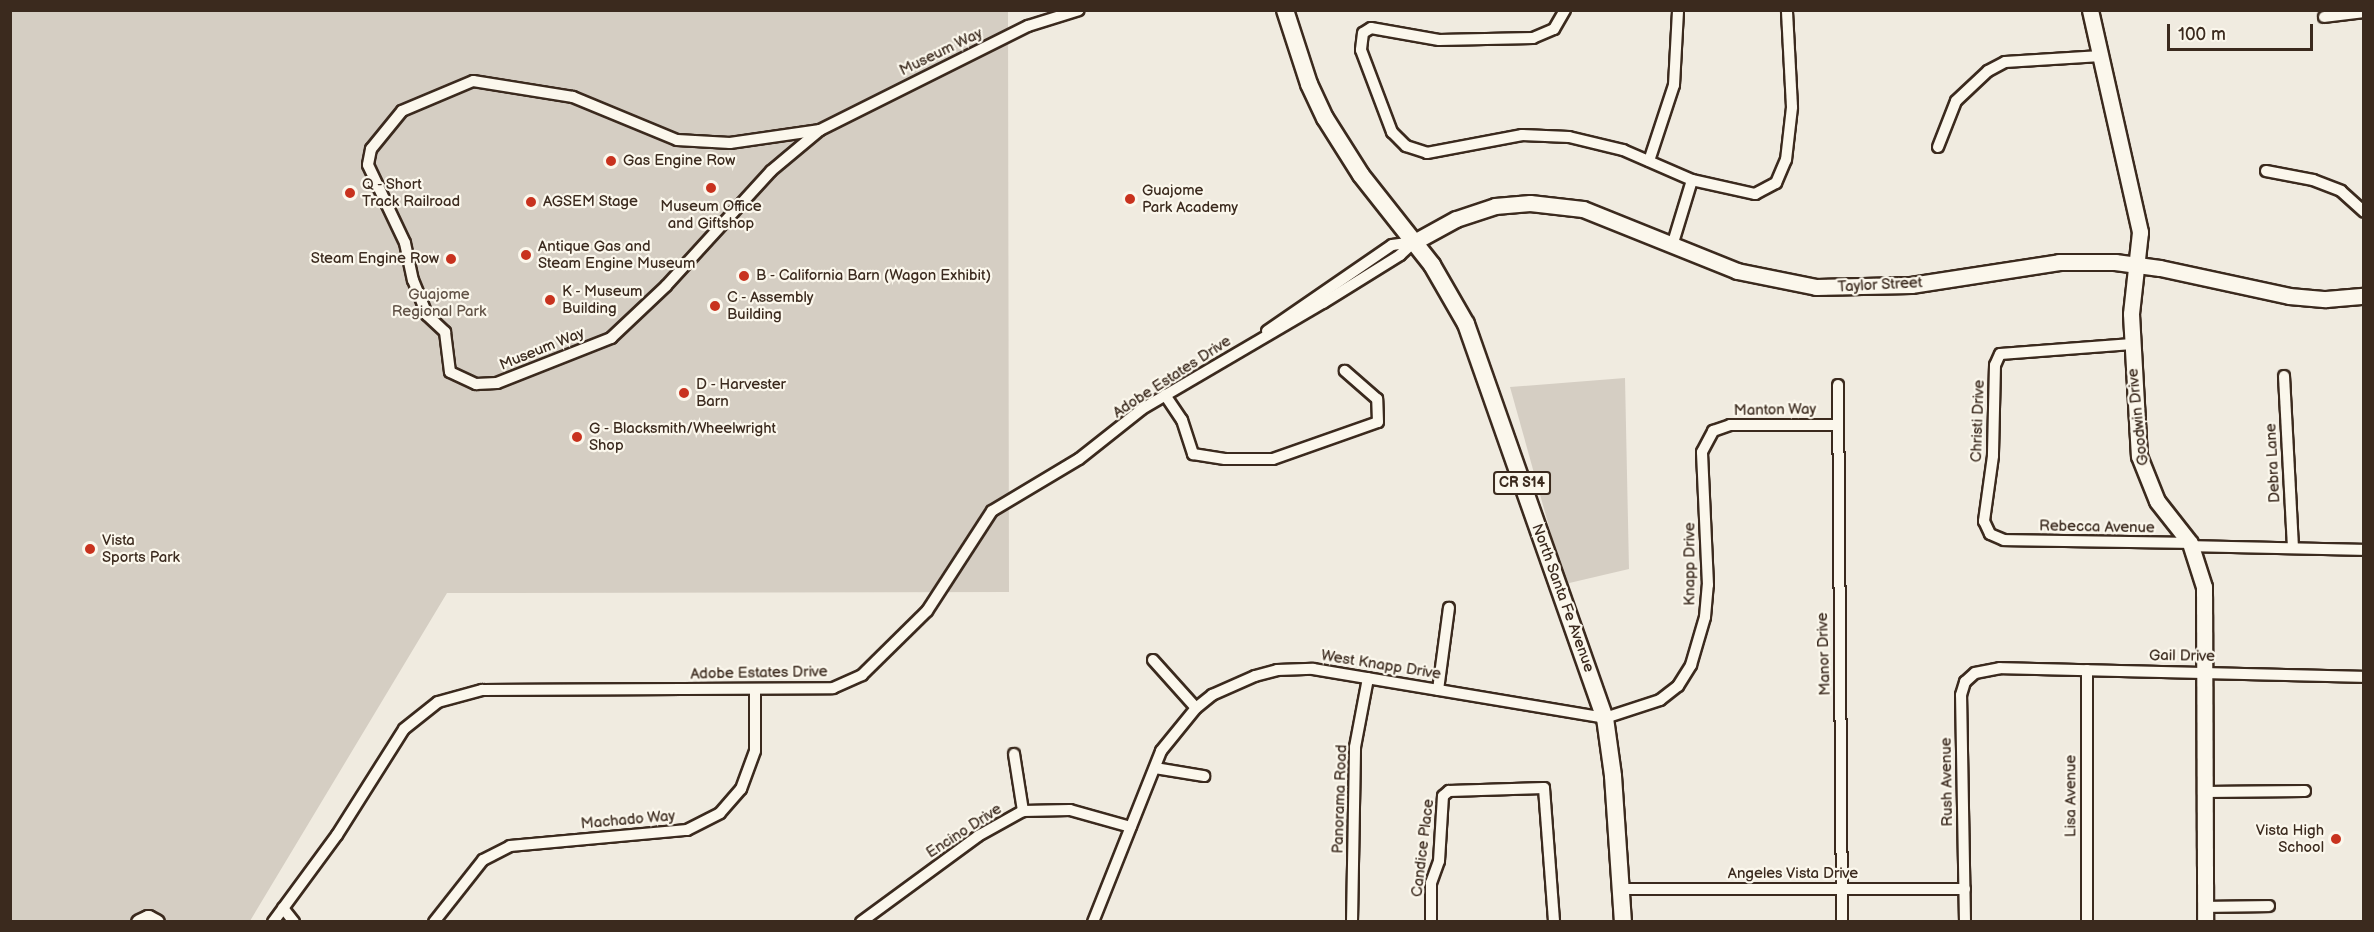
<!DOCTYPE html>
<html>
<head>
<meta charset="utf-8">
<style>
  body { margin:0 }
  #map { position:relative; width:2374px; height:932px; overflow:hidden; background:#f0ebe0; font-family:"Balsamiq Sans",sans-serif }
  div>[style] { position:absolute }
  .green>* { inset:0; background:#d5cec3 }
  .roads { filter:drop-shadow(2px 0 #3b2a1e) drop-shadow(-2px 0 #3b2a1e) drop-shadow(0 2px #3b2a1e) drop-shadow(0 -2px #3b2a1e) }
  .street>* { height:10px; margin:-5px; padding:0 5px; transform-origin:5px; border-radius:5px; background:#fbf7ec }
  .secondary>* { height:15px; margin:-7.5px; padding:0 7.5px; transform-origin:7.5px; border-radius:7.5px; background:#fbf7ec }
  .primary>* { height:16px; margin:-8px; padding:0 8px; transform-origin:8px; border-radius:8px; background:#fbf7ec }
  .dots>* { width:16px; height:16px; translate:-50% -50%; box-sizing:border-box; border:3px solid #fbf7ec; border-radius:50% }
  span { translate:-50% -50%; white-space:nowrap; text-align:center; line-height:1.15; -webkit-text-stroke:4.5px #fbf7ec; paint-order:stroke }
  .shield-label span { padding:2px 4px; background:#fbf7ec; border:2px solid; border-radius:4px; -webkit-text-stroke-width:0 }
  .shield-label { font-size:14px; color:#3b2a1e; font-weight:700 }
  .street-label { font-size:15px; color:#3b2a1e }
  .poi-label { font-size:15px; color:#3b2a1e }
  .left { translate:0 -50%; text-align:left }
  .right { translate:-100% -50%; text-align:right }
  .park-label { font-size:15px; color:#625347 }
  .frame { position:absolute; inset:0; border:12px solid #3b2a1e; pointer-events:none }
  .scale { position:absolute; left:2167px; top:24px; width:146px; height:27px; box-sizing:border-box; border:3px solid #3b2a1e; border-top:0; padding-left:8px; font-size:18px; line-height:21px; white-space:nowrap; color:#3b2a1e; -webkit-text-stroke:4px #fbf7ec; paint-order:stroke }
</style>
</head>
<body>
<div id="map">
  <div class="green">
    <i style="clip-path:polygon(10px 11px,1008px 11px,1009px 592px,447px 593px,250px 921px,11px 921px)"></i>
    <i style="clip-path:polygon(1625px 378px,1629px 569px,1565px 584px,1510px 387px)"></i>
  </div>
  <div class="roads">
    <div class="street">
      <i style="left:1565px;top:10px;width:22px;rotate:120deg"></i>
      <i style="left:1554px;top:29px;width:23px;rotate:157deg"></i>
      <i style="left:1533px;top:38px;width:94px;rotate:178.8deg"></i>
      <i style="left:1439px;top:40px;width:69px;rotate:-170deg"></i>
      <i style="left:1371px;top:28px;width:9px;rotate:148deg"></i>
      <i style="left:1363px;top:33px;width:17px;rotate:97deg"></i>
      <i style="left:1361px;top:50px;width:88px;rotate:69.3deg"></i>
      <i style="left:1392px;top:132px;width:20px;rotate:45deg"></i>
      <i style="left:1406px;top:146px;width:22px;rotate:18deg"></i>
      <i style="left:1427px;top:153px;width:97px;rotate:-10.7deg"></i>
      <i style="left:1522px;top:135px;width:47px;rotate:2.4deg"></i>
      <i style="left:1569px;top:137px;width:56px;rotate:13.5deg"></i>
      <i style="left:1623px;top:150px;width:75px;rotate:23.5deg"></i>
      <i style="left:1692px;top:180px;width:65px;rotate:12.5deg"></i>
      <i style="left:1755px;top:194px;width:24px;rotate:-28deg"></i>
      <i style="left:1776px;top:183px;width:25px;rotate:-67deg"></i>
      <i style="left:1786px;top:160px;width:53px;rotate:-83.5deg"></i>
      <i style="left:1792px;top:107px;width:97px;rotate:-93deg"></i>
      <i style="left:2324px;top:17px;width:40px;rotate:-7.1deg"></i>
      <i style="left:820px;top:130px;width:91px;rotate:171.8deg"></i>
      <i style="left:730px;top:143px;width:53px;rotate:-176.8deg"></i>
      <i style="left:677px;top:140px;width:113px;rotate:-157.5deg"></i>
      <i style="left:573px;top:97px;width:101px;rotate:-170.9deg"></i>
      <i style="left:473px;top:81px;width:77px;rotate:157.1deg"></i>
      <i style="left:402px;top:111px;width:49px;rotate:129.2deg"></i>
      <i style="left:371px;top:149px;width:16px;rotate:101deg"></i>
      <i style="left:368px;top:165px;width:86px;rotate:64.6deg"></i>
      <i style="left:405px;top:243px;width:38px;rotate:78deg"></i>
      <i style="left:413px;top:280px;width:38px;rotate:68deg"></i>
      <i style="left:427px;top:315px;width:25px;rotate:43deg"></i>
      <i style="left:445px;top:332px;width:40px;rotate:82.9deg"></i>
      <i style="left:450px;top:372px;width:29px;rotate:25deg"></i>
      <i style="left:476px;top:384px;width:21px;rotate:-3deg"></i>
      <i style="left:497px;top:383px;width:123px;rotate:-21.5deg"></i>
      <i style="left:611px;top:338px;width:76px;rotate:-43.4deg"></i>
      <i style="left:666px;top:286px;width:156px;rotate:-47.6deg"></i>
      <i style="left:771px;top:171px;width:64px;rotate:-39.9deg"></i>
      <i style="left:820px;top:130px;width:233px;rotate:-26.6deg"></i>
      <i style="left:1028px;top:26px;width:53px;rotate:-17.4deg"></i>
      <i style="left:1938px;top:147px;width:49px;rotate:-68.6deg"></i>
      <i style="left:1956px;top:101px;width:44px;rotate:-43.2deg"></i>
      <i style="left:1988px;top:71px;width:19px;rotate:-28deg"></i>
      <i style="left:2005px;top:62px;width:96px;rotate:-3.6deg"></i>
      <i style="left:1649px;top:161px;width:80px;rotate:-71.8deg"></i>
      <i style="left:1674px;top:85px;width:75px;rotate:-86.9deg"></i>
      <i style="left:2266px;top:171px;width:48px;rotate:10.8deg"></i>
      <i style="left:2313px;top:180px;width:30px;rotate:21deg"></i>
      <i style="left:2341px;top:191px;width:31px;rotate:42deg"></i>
      <i style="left:1672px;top:246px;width:69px;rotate:-73.1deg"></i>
      <i style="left:1267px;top:331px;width:152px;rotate:-34.5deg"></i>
      <i style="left:1392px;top:245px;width:21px;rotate:-8deg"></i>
      <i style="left:2132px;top:344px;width:132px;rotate:175.7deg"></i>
      <i style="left:2000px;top:354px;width:12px;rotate:114deg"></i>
      <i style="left:1995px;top:365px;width:91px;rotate:91.3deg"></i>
      <i style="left:1993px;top:456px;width:66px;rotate:97.9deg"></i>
      <i style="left:1984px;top:521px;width:14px;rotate:65deg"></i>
      <i style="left:1990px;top:534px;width:15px;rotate:23deg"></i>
      <i style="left:2004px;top:540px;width:186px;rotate:0.9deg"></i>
      <i style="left:2284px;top:376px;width:172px;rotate:87deg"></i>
      <i style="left:1838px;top:385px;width:537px;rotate:89.57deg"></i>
      <i style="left:1165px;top:395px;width:30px;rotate:56deg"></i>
      <i style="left:1182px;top:420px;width:36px;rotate:72deg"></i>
      <i style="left:1193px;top:454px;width:32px;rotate:9deg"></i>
      <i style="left:1225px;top:459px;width:48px"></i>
      <i style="left:1273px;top:459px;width:111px;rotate:-19.4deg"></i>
      <i style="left:1378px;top:422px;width:23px;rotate:-92deg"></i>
      <i style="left:1377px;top:399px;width:43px;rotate:-138.8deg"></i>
      <i style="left:2190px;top:546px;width:174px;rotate:1.3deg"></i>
      <i style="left:1153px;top:660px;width:64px;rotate:48.1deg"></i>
      <i style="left:1438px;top:690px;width:83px;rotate:-82.4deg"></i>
      <i style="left:1014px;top:754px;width:58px;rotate:81deg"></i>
      <i style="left:1155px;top:768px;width:50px;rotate:9.3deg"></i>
      <i style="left:2205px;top:792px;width:100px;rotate:-0.6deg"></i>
      <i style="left:1621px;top:889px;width:344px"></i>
      <i style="left:2205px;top:907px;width:64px;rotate:-0.9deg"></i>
      <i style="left:283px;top:908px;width:18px;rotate:52deg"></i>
      <i style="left:273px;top:922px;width:108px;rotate:-53.7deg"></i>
      <i style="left:337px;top:835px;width:125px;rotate:-57.7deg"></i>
      <i style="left:404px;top:729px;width:43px;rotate:-38.5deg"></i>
      <i style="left:438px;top:702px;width:46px;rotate:-15.3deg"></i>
      <i style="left:482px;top:690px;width:351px;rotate:-0.3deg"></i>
      <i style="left:833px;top:688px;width:32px;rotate:-24deg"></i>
      <i style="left:862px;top:675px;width:91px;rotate:-44.6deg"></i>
      <i style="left:927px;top:611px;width:119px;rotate:-57deg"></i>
      <i style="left:992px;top:511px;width:101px;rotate:-30.9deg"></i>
      <i style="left:1079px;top:459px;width:80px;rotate:-38.4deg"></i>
      <i style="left:1142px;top:409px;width:210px;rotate:-30.4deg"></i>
      <i style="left:1323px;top:303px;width:91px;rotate:-31.9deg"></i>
      <i style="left:1400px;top:255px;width:19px;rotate:-43deg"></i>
      <i style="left:434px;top:922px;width:79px;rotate:-51.7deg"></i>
      <i style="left:483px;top:860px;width:30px;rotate:-27deg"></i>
      <i style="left:510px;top:846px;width:178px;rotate:-5.2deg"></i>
      <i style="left:687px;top:830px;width:37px;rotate:-27deg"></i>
      <i style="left:720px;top:813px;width:32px;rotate:-49deg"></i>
      <i style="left:741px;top:789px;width:40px;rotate:-69.8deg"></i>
      <i style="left:755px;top:751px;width:62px;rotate:-90deg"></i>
      <i style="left:861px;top:922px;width:145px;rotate:-36.3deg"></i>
      <i style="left:978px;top:836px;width:51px;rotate:-29.1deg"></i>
      <i style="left:1023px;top:811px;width:47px;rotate:-1.2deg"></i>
      <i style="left:1070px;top:810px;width:63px;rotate:15.6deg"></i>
      <i style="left:1093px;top:922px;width:184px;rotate:-68.3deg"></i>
      <i style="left:1161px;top:751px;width:55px;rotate:-50.9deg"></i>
      <i style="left:1196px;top:708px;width:21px;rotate:-39deg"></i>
      <i style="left:1212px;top:695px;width:47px;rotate:-23.8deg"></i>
      <i style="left:1255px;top:676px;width:23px;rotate:-15deg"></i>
      <i style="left:1277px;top:670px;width:36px;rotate:-2deg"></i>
      <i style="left:1313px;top:669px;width:296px;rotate:9.5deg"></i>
      <i style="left:1605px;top:718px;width:58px;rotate:-18.1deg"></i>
      <i style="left:1660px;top:700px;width:23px;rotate:-38deg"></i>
      <i style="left:1678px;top:686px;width:25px;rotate:-58deg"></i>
      <i style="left:1691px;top:665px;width:50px;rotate:-73.7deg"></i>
      <i style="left:1705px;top:617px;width:32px;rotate:-85deg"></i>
      <i style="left:1708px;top:585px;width:133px;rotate:-92.6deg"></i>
      <i style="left:1702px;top:452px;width:24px;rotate:-62deg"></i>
      <i style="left:1713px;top:431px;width:18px;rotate:-19deg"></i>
      <i style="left:1730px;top:425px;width:108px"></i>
      <i style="left:1352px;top:922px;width:175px;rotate:-89deg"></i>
      <i style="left:1355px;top:747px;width:70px;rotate:-79.3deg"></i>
      <i style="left:1431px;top:922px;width:39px;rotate:-90deg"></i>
      <i style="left:1431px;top:883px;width:23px;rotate:-70deg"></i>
      <i style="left:1439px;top:861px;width:65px;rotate:-86.5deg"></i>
      <i style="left:1443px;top:796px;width:8px;rotate:-40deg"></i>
      <i style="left:1449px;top:791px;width:95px;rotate:-1.8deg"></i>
      <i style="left:1544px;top:788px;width:134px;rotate:85.7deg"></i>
      <i style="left:1965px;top:922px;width:227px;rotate:-91deg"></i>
      <i style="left:1961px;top:695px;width:14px;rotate:-73deg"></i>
      <i style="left:1965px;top:682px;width:13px;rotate:-42deg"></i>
      <i style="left:1975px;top:673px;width:25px;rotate:-11deg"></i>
      <i style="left:2000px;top:668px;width:364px;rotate:1.4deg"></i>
      <i style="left:2087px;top:922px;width:252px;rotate:-90deg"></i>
    </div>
    <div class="secondary">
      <i style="left:2090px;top:10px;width:228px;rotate:77.3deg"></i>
      <i style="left:2140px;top:232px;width:82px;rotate:96.3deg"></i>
      <i style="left:2131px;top:314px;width:142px;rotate:86.8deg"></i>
      <i style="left:2139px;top:456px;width:48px;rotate:68.2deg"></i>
      <i style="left:2157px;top:501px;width:53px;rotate:51.8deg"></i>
      <i style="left:2190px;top:543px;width:46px;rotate:72.3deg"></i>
      <i style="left:2204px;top:587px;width:335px;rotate:89.8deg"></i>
      <i style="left:1414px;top:242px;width:48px;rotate:-28.7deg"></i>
      <i style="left:1456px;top:219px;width:41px;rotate:-18.4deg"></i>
      <i style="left:1495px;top:206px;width:35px;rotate:-5deg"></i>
      <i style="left:1530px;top:203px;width:53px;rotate:6.5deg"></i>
      <i style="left:1583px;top:209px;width:166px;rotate:21.9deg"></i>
      <i style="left:1737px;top:271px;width:81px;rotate:11.4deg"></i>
      <i style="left:1816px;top:287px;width:95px;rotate:-1.2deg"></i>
      <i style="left:1911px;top:285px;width:150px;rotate:-8.8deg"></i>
      <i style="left:2059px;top:262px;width:56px"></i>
      <i style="left:2115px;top:262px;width:45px;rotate:7.6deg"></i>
      <i style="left:2160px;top:268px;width:132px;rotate:12.2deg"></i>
      <i style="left:2289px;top:296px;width:37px;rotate:5deg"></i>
      <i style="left:2326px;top:299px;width:38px;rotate:-5deg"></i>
      <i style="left:139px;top:922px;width:10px;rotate:-24deg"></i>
      <i style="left:148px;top:918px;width:9px;rotate:27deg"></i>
    </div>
    <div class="primary">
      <i style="left:1285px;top:10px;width:78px;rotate:72deg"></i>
      <i style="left:1309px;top:84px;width:38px;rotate:65deg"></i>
      <i style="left:1325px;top:118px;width:67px;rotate:57.7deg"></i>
      <i style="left:1361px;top:175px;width:115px;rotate:51.7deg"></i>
      <i style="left:1432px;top:265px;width:68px;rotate:60deg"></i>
      <i style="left:1466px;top:324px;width:418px;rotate:70.6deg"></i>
      <i style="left:1605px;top:718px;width:59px;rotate:82.1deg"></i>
      <i style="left:1613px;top:776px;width:146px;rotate:86.1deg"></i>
    </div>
  </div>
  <div class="dots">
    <i style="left:611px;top:161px;background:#c8321e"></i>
    <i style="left:711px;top:188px;background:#c8321e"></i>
    <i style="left:350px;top:193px;background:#c8321e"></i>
    <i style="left:1130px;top:199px;background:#c8321e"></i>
    <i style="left:531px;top:202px;background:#c8321e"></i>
    <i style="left:526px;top:255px;background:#c8321e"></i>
    <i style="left:451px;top:259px;background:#c8321e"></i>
    <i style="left:744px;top:276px;background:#c8321e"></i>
    <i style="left:550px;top:300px;background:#c8321e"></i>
    <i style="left:715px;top:306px;background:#c8321e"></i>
    <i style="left:684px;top:393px;background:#c8321e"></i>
    <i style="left:577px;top:437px;background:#c8321e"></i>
    <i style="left:90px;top:549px;background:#c8321e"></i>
    <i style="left:2336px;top:839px;background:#c8321e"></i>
  </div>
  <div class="shield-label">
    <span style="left:1522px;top:483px">CR S14</span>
  </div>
  <div class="street-label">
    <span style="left:941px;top:52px;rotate:-26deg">Museum Way</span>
    <span style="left:1880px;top:285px;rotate:-3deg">Taylor Street</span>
    <span style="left:542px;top:349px;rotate:-22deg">Museum Way</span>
    <span style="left:1172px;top:377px;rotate:-33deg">Adobe Estates Drive</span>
    <span style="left:1775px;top:410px;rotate:-1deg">Manton Way</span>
    <span style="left:2138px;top:417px;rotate:-96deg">Goodwin Drive</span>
    <span style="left:1978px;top:421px;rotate:-88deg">Christi Drive</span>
    <span style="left:2273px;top:463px;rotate:-93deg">Debra Lane</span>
    <span style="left:2097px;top:527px;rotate:1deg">Rebecca Avenue</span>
    <span style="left:1690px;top:564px;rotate:-90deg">Knapp Drive</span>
    <span style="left:1563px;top:598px;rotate:70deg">North Santa Fe Avenue</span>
    <span style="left:1824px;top:654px;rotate:-92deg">Manor Drive</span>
    <span style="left:2182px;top:656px;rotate:1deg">Gail Drive</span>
    <span style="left:1381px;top:665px;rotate:9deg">West Knapp Drive</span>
    <span style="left:759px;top:673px;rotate:-1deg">Adobe Estates Drive</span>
    <span style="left:1947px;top:782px;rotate:-91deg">Rush Avenue</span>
    <span style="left:2071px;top:796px;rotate:-90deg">Lisa Avenue</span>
    <span style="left:1340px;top:799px;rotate:-88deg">Panorama Road</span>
    <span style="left:628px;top:820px;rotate:-5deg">Machado Way</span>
    <span style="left:964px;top:831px;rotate:-33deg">Encino Drive</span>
    <span style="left:1423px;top:848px;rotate:-83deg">Candice Place</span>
    <span style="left:1793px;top:874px">Angeles Vista Drive</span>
  </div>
  <div class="poi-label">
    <span class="left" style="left:623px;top:161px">Gas Engine Row</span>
    <span class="left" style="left:362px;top:193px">Q - Short<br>Track Railroad</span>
    <span class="left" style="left:1142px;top:199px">Guajome<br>Park Academy</span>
    <span class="left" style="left:543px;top:202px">AGSEM Stage</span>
    <span style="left:711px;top:215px">Museum Office<br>and Giftshop</span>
    <span class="left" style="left:538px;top:255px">Antique Gas and<br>Steam Engine Museum</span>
    <span class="right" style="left:439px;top:259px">Steam Engine Row</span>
    <span class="left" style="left:756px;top:276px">B - California Barn (Wagon Exhibit)</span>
    <span class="left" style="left:562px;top:300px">K - Museum<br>Building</span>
    <span class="left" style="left:727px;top:306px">C - Assembly<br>Building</span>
    <span class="left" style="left:696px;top:393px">D - Harvester<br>Barn</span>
    <span class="left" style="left:589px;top:437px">G - Blacksmith/Wheelwright<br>Shop</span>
    <span class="left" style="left:102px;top:549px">Vista<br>Sports Park</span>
    <span class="right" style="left:2324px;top:839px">Vista High<br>School</span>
  </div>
  <div class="park-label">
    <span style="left:439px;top:303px">Guajome<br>Regional Park</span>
  </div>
  <div class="frame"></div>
  <div class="scale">100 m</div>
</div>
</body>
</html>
